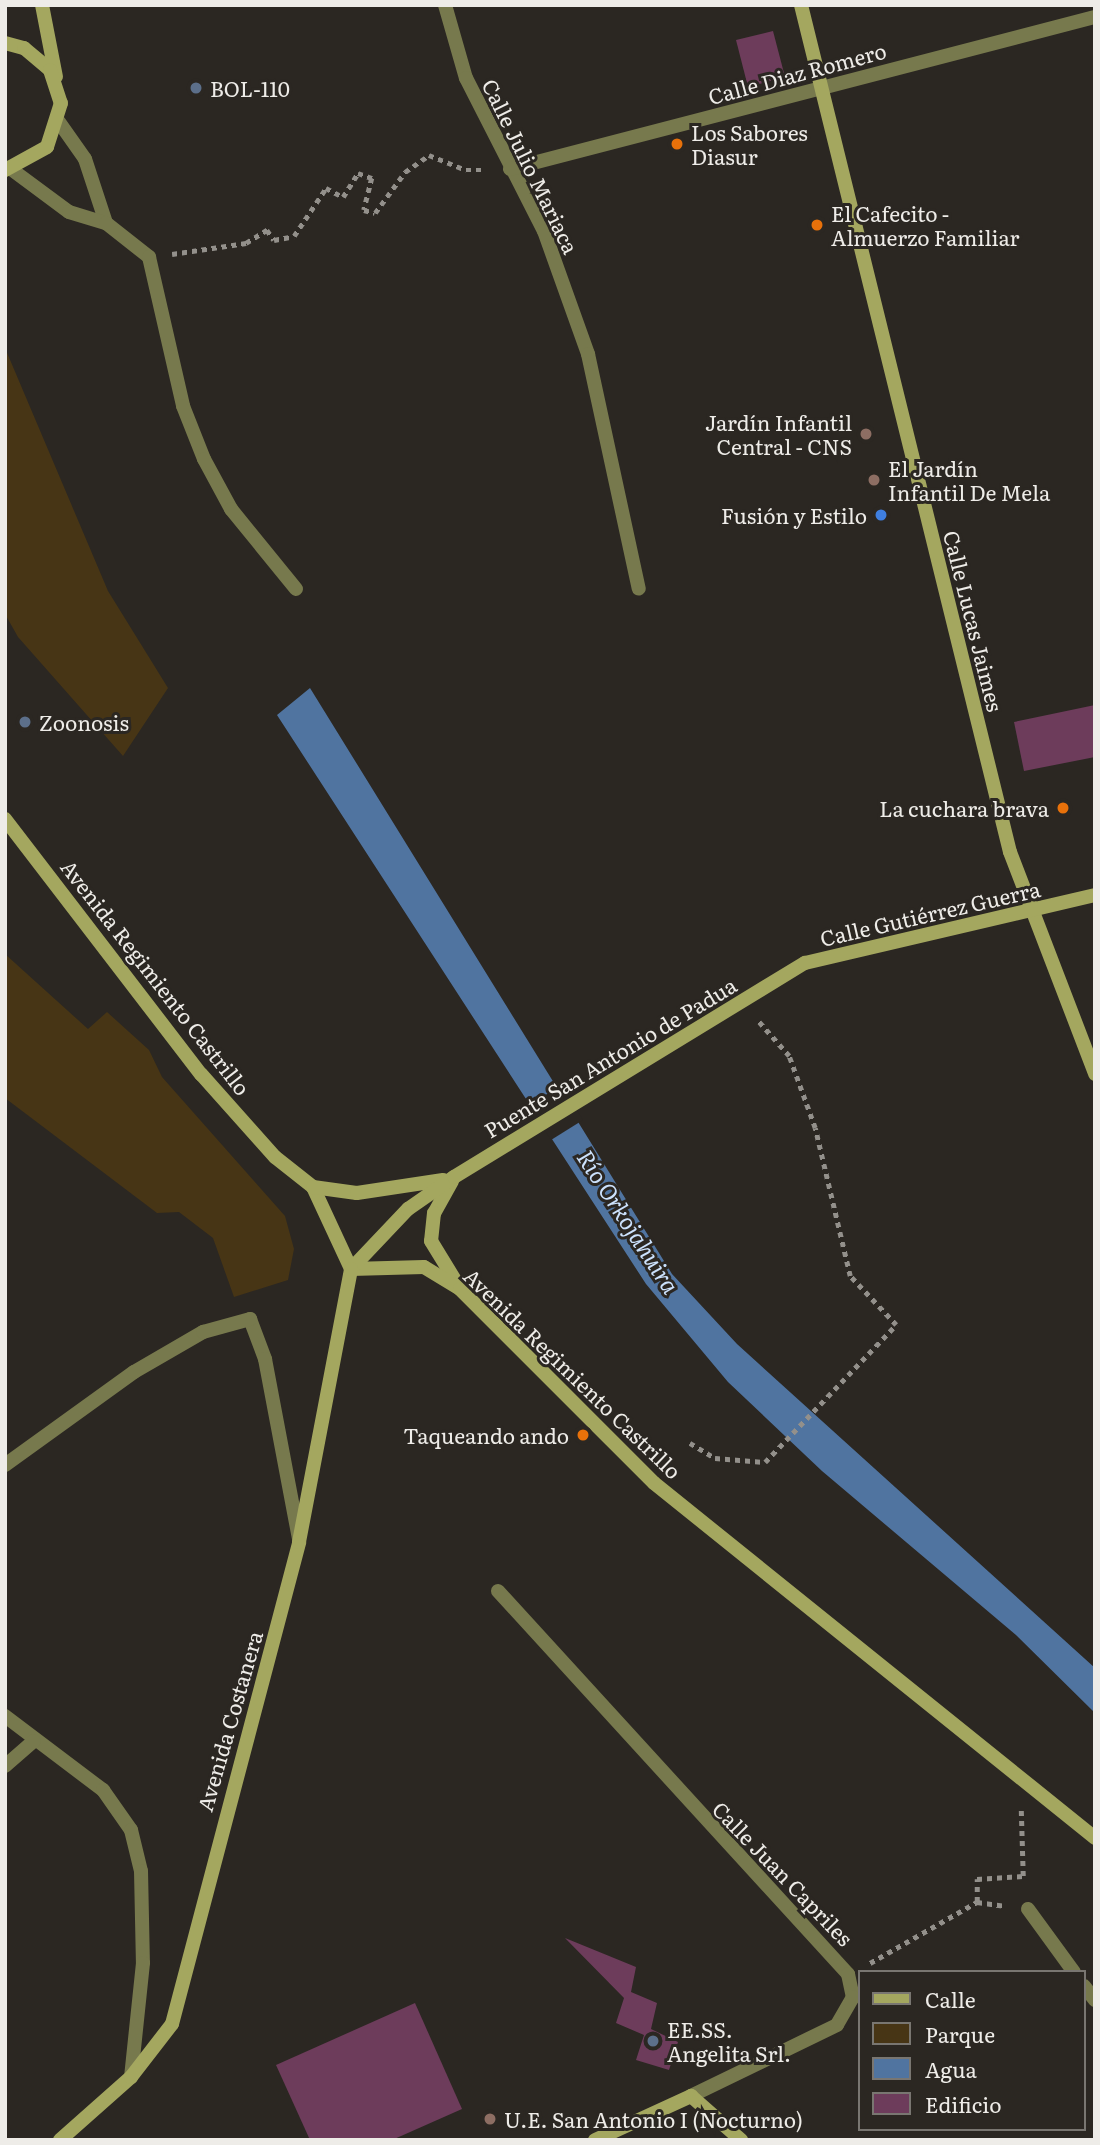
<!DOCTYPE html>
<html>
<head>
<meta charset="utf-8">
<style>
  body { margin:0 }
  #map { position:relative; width:1100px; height:2145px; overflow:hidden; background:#2b2722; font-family:Literata,serif }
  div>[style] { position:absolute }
  .green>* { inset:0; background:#473515 }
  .water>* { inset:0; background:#5074a0 }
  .pier>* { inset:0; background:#2b2722 }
  .building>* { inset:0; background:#6d3c5b }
  .path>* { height:4.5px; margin-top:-2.25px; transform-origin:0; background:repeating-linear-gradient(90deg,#93908b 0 5px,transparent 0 10px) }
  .lane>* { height:14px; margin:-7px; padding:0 7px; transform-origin:7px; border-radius:7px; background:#77794d }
  .street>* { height:14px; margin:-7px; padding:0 7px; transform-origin:7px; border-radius:7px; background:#77794d }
  .secondary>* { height:14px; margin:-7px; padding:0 7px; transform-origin:7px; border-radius:7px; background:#a4a75f }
  .dots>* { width:19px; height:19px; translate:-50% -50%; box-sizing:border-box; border:4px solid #2b2722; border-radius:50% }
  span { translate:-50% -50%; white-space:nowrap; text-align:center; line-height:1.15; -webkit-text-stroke:6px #2b2722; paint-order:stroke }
  .street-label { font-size:21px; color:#eeece8 }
  .poi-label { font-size:21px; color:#eeece8 }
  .left { translate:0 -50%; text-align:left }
  .right { translate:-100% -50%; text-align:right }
  .water-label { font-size:23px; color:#cce2fd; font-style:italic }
  .frame { position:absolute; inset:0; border:7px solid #eeece8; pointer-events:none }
  .legend { position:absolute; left:858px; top:1970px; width:228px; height:161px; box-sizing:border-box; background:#2b2722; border:2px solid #797671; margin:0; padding:9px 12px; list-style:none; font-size:21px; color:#eeece8 }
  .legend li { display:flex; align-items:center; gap:14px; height:35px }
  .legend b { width:35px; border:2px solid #797671 }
</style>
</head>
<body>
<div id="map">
  <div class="green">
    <i style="clip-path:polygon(5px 348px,108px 591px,168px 688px,123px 756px,18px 637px,5px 614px)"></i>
    <i style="clip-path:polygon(5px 954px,88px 1029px,107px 1012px,149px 1050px,162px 1077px,285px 1216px,294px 1249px,288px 1280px,234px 1297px,213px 1238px,179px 1212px,157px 1213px,5px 1098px)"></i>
  </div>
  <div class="water">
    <i style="clip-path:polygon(310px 688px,672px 1274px,737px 1344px,1095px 1668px,1095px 1713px,1016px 1635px,822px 1471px,728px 1382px,646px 1284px,277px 715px)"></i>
  </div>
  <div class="pier">
    <i style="clip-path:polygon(562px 1085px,583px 1120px,551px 1140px,529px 1105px)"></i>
  </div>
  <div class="building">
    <i style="clip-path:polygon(773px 31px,785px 77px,748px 87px,736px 40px)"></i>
    <i style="clip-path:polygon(1095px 705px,1095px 757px,1024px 771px,1014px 722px)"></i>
    <i style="clip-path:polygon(565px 1938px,636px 1967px,631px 1992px,657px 2003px,651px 2029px,678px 2042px,669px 2070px,636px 2060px,644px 2035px,616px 2023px,624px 1998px)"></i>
    <i style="clip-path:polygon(415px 2003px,462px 2109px,392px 2140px,310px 2140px,276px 2065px)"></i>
  </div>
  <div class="path">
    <i style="left:172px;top:254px;width:75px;rotate:-8.5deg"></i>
    <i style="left:246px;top:243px;width:25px;rotate:-32deg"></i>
    <i style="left:267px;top:230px;width:12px;rotate:55deg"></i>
    <i style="left:274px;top:240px;width:20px;rotate:-11deg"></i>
    <i style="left:294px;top:236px;width:58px;rotate:-56.3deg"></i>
    <i style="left:326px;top:188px;width:19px;rotate:28deg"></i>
    <i style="left:343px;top:197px;width:28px;rotate:-58deg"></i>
    <i style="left:358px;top:173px;width:15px;rotate:20deg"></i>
    <i style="left:372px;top:178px;width:33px;rotate:104deg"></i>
    <i style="left:364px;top:210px;width:11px;rotate:15deg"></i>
    <i style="left:375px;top:213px;width:51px;rotate:-53.8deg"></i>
    <i style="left:405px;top:172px;width:29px;rotate:-35deg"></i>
    <i style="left:429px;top:155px;width:40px;rotate:22deg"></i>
    <i style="left:466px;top:170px;width:19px"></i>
    <i style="left:690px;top:1443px;width:29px;rotate:31deg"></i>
    <i style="left:715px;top:1458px;width:50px;rotate:4.6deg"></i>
    <i style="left:765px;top:1462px;width:190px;rotate:-46.3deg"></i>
    <i style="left:896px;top:1325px;width:67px;rotate:-133.2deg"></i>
    <i style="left:850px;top:1276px;width:152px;rotate:-103.3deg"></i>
    <i style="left:815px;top:1128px;width:77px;rotate:-109.9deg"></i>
    <i style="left:789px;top:1056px;width:47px;rotate:-131.5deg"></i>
    <i style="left:977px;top:1902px;width:23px;rotate:-90deg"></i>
    <i style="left:977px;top:1879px;width:46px;rotate:-3.7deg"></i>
    <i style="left:1023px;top:1876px;width:66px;rotate:-91.7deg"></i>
    <i style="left:870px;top:1963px;width:123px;rotate:-29.7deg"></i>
    <i style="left:977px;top:1902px;width:29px;rotate:8deg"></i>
  </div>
  <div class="lane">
    <i style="left:250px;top:1319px;width:43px;rotate:69.4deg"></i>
    <i style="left:265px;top:1359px;width:183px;rotate:79.3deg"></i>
  </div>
  <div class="street">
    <i style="left:445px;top:5px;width:76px;rotate:74deg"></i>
    <i style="left:466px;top:78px;width:172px;rotate:63deg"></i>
    <i style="left:544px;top:231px;width:131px;rotate:70.3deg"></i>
    <i style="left:588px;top:354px;width:240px;rotate:77.8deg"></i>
    <i style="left:59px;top:122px;width:45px;rotate:54.9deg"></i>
    <i style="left:85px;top:159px;width:67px;rotate:71.8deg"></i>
    <i style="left:11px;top:169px;width:72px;rotate:36.6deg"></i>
    <i style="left:69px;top:212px;width:39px;rotate:17deg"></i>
    <i style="left:106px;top:223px;width:55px;rotate:38.3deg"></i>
    <i style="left:149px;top:257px;width:153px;rotate:77.1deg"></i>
    <i style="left:183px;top:406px;width:57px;rotate:68.4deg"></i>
    <i style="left:204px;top:459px;width:57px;rotate:61.6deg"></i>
    <i style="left:231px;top:509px;width:103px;rotate:50.9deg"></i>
    <i style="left:510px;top:169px;width:604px;rotate:-14.57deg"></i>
    <i style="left:5px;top:1465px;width:159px;rotate:-35.8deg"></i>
    <i style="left:134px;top:1372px;width:80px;rotate:-30.1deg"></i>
    <i style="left:203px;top:1332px;width:49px;rotate:-15.5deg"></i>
    <i style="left:498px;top:1591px;width:519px;rotate:47.58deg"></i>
    <i style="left:848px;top:1974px;width:24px;rotate:78deg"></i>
    <i style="left:853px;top:1997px;width:32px;rotate:120deg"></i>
    <i style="left:837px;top:2025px;width:162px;rotate:154.1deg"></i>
    <i style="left:5px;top:1716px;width:123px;rotate:37.1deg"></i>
    <i style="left:103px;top:1790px;width:49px;rotate:55deg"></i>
    <i style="left:131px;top:1830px;width:42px;rotate:76.3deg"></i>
    <i style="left:141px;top:1871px;width:92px;rotate:88.8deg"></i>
    <i style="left:143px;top:1963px;width:115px;rotate:96deg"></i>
    <i style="left:5px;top:1766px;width:38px;rotate:-41deg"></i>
    <i style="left:1028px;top:1909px;width:78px;rotate:53.9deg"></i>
    <i style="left:1084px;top:1986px;width:18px;rotate:52deg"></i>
  </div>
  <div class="secondary">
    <i style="left:42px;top:5px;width:73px;rotate:79deg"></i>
    <i style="left:801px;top:5px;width:872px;rotate:76.14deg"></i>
    <i style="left:1010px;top:852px;width:238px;rotate:69deg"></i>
    <i style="left:5px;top:43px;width:20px;rotate:15deg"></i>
    <i style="left:24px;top:48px;width:34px;rotate:40deg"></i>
    <i style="left:50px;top:70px;width:35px;rotate:72deg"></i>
    <i style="left:61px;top:103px;width:46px;rotate:107.7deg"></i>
    <i style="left:47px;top:147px;width:48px;rotate:151.3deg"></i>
    <i style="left:5px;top:819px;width:322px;rotate:52.5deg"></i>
    <i style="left:201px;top:1074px;width:111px;rotate:48.3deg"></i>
    <i style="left:275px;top:1157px;width:48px;rotate:38.3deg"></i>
    <i style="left:313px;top:1187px;width:90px;rotate:65.1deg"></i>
    <i style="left:452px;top:1181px;width:37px;rotate:119deg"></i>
    <i style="left:434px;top:1213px;width:28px;rotate:96deg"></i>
    <i style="left:431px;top:1241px;width:52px;rotate:58.5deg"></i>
    <i style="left:313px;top:1187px;width:44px;rotate:7.8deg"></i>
    <i style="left:357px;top:1193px;width:87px;rotate:-8.6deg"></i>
    <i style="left:351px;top:1269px;width:73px;rotate:-1.6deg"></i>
    <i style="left:424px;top:1267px;width:42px;rotate:31.4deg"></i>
    <i style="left:460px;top:1289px;width:274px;rotate:45deg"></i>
    <i style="left:654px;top:1483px;width:566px;rotate:38.83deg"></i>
    <i style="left:351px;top:1269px;width:83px;rotate:-46.5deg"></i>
    <i style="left:408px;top:1209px;width:56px;rotate:-34.8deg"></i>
    <i style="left:454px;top:1177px;width:411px;rotate:-31.4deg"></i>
    <i style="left:805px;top:963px;width:298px;rotate:-13.2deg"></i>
    <i style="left:60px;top:2140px;width:95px;rotate:-41.6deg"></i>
    <i style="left:131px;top:2077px;width:67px;rotate:-52.3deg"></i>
    <i style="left:172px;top:2024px;width:498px;rotate:-75.2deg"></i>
    <i style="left:299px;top:1542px;width:278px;rotate:-79.2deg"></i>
    <i style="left:595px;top:2140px;width:106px;rotate:-24.6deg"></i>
    <i style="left:691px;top:2096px;width:67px;rotate:41.3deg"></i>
  </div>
  <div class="dots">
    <i style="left:196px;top:88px;background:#5c6f8a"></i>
    <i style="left:677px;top:144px;background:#e8710a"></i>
    <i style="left:817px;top:225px;background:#e8710a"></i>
    <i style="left:866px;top:434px;background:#8d6e63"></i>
    <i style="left:874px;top:480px;background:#8d6e63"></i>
    <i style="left:881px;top:515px;background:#3f7fe0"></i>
    <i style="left:25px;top:722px;background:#5c6f8a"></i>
    <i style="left:1063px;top:808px;background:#e8710a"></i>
    <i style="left:583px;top:1435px;background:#e8710a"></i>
    <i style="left:653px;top:2041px;background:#5c6f8a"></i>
    <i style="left:490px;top:2119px;background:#8d6e63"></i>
  </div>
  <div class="street-label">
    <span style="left:797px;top:73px;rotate:-15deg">Calle Diaz Romero</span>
    <span style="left:531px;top:166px;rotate:64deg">Calle Julio Mariaca</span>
    <span style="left:974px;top:621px;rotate:76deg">Calle Lucas Jaimes</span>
    <span style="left:930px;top:913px;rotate:-13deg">Calle Gutiérrez Guerra</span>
    <span style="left:156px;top:977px;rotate:52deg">Avenida Regimiento Castrillo</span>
    <span style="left:610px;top:1057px;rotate:-31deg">Puente San Antonio de Padua</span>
    <span style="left:573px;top:1373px;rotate:44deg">Avenida Regimiento Castrillo</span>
    <span style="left:229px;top:1721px;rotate:-74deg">Avenida Costanera</span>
    <span style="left:783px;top:1873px;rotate:46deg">Calle Juan Capriles</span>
  </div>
  <div class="poi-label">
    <span class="left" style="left:210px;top:88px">BOL-110</span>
    <span class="left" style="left:691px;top:144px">Los Sabores<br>Diasur</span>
    <span class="left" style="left:831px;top:225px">El Cafecito -<br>Almuerzo Familiar</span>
    <span class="right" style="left:852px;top:434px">Jardín Infantil<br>Central - CNS</span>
    <span class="left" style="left:888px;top:480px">El Jardín<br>Infantil De Mela</span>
    <span class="right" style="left:867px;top:515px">Fusión y Estilo</span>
    <span class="left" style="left:39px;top:722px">Zoonosis</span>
    <span class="right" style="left:1049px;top:808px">La cuchara brava</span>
    <span class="right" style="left:569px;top:1435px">Taqueando ando</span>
    <span class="left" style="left:667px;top:2041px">EE.SS.<br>Angelita Srl.</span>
    <span class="left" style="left:504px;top:2119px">U.E. San Antonio I (Nocturno)</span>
  </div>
  <div class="water-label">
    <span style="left:629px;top:1221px;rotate:57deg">Río Orkojahuira</span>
  </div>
  <div class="frame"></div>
  <ul class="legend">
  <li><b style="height:9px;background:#a4a75f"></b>Calle</li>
  <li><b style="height:19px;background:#473515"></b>Parque</li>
  <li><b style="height:19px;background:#5074a0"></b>Agua</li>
  <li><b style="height:19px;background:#6d3c5b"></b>Edificio</li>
  </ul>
</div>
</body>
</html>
